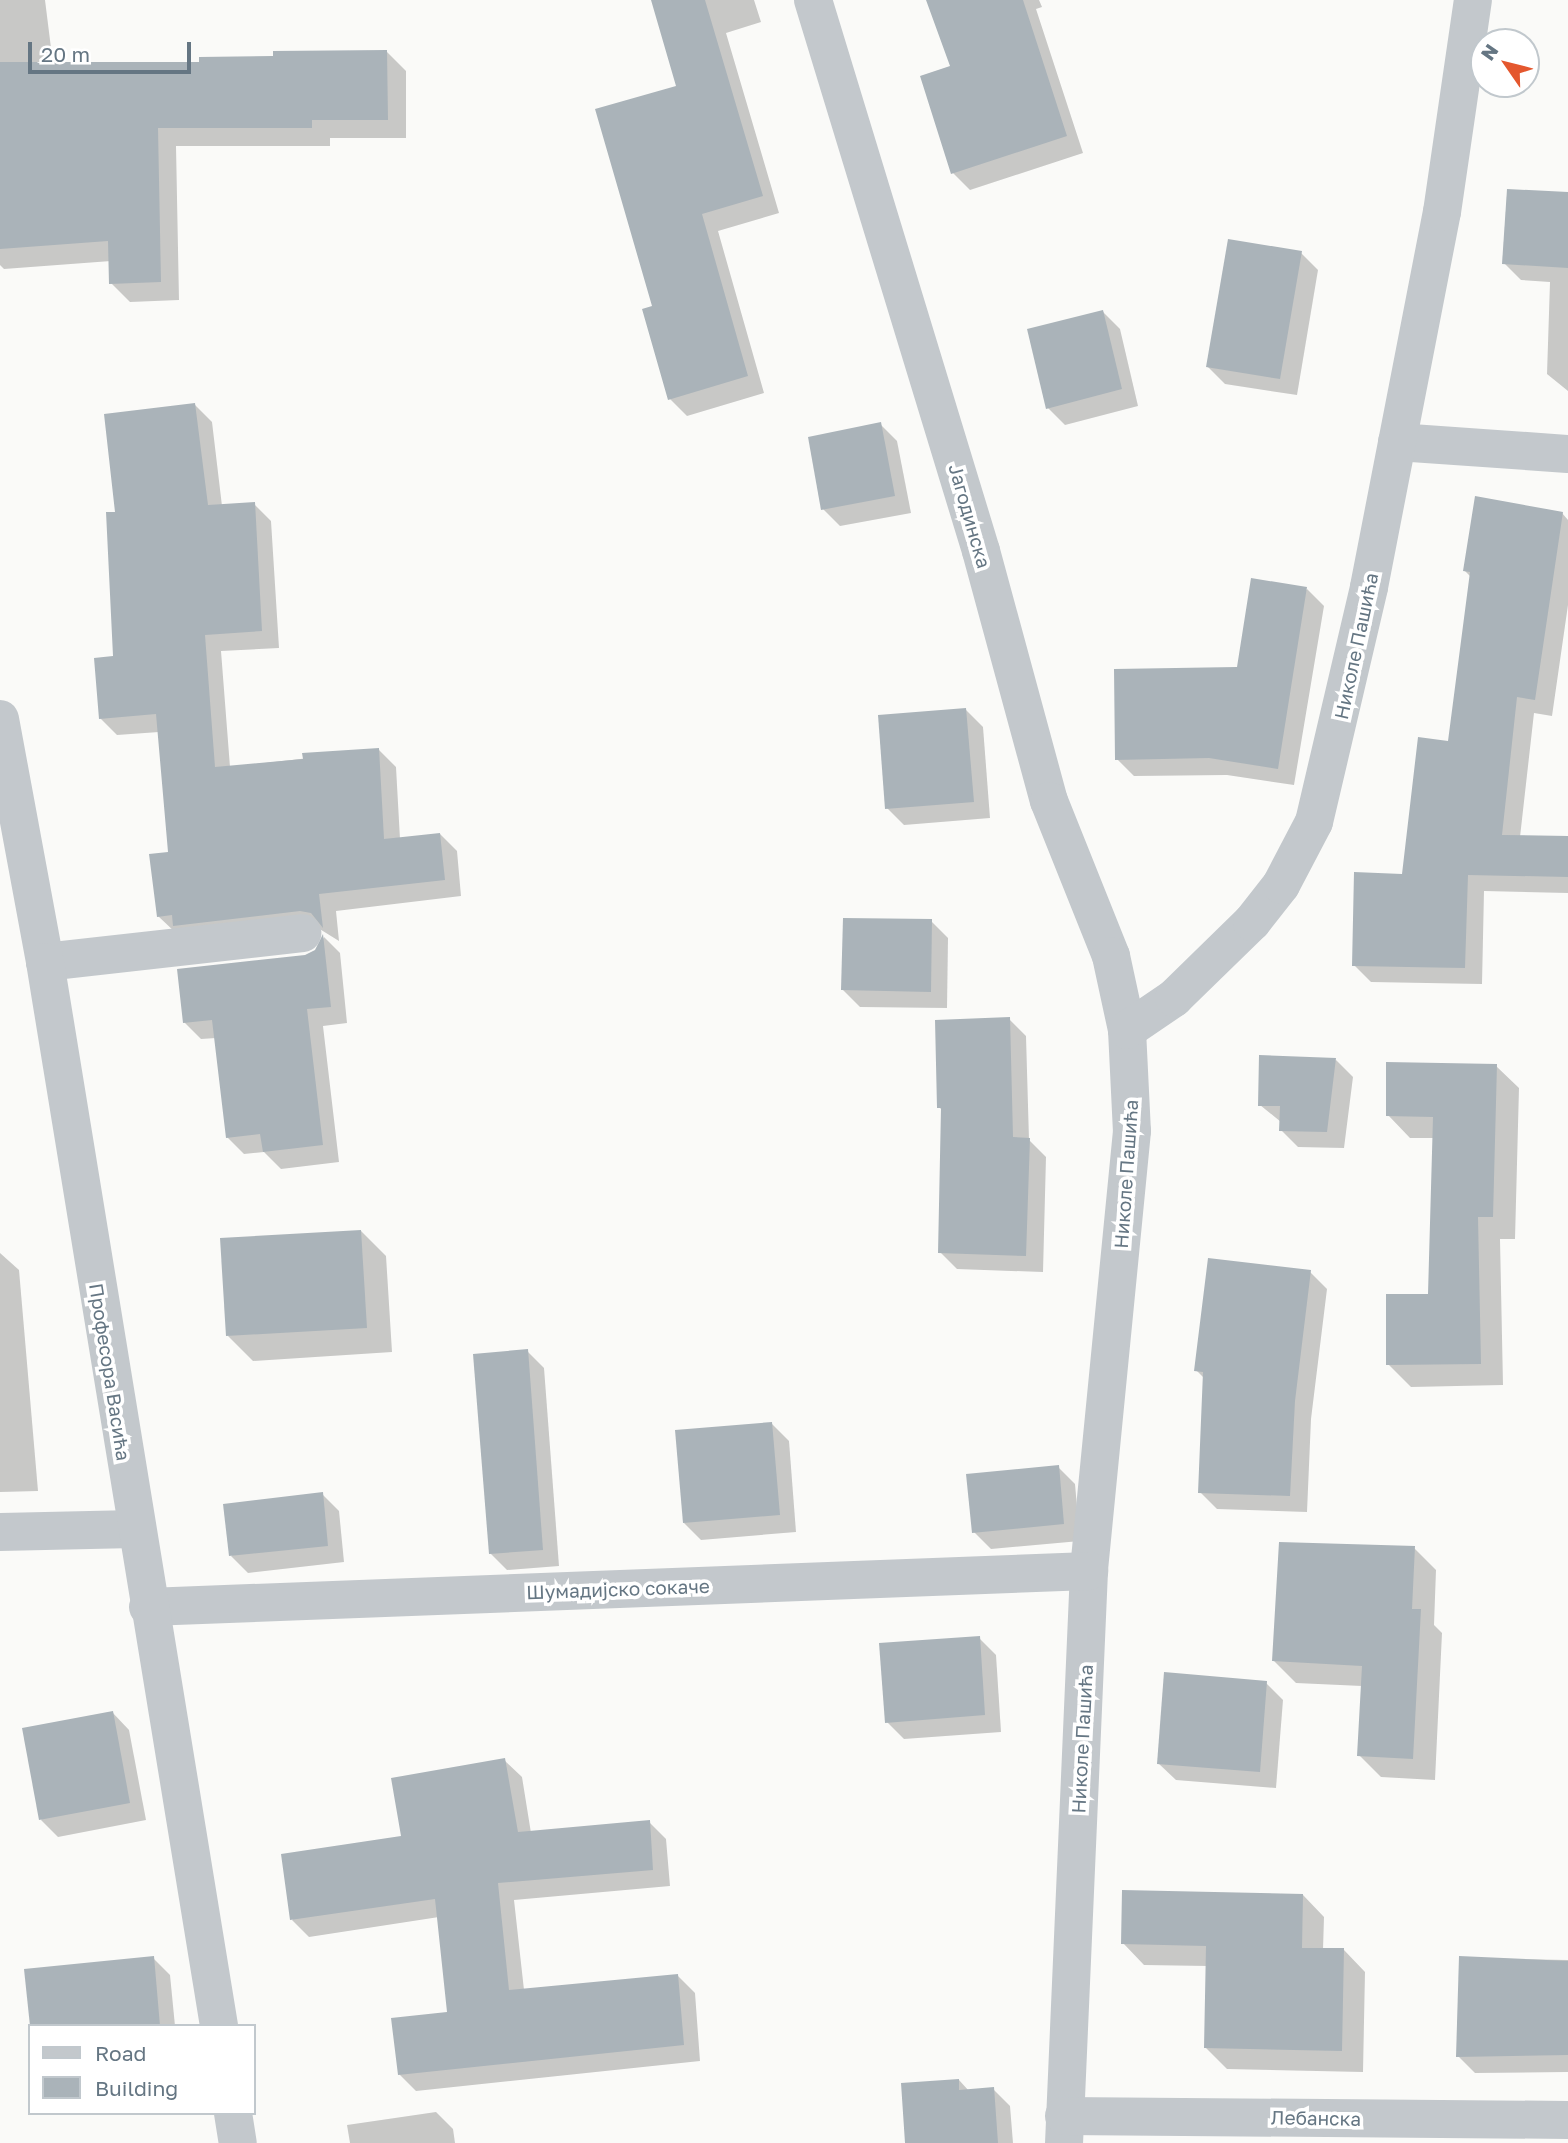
<!DOCTYPE html>
<html>
<head>
<meta charset="utf-8">
<style>
  body { margin:0 }
  #map { position:relative; width:1568px; height:2143px; overflow:hidden; background:#fafaf8; font-family:"Golos Text",sans-serif }
  div>[style] { position:absolute }
  .shadow>* { inset:0; background:#0003 }
  .building>* { inset:0; background:#aab3b9 }
  .minor>* { height:38px; margin:-19px; padding:0 19px; transform-origin:19px; border-radius:19px; background:#c3c8cc }
  .tertiary>* { height:38px; margin:-19px; padding:0 19px; transform-origin:19px; border-radius:19px; background:#c3c8cc }
  span { translate:-50% -50%; white-space:nowrap; text-align:center; line-height:1.15; -webkit-text-stroke:7px #fff; paint-order:stroke }
  .street-label { font-size:19px; color:#657683 }
  .legend { position:absolute; left:28px; top:2024px; width:228px; height:91px; box-sizing:border-box; background:#fff; border:2px solid #c1c8cd; margin:0; padding:9px 12px; list-style:none; font-size:21px; color:#657683 }
  .legend li { display:flex; align-items:center; gap:14px; height:35px }
  .legend b { width:35px; border:2px solid #c1c8cd }
  .north { position:absolute; left:1470px; top:28px; width:70px; height:70px; box-sizing:border-box; background:#fff; border:2px solid #c1c8cd; border-radius:50%; rotate:305deg; font-size:19px; font-weight:700; line-height:28px; text-align:center; color:#657683 }
  .north::after { content:''; display:block; margin:auto; width:24px; height:32px; background:#e4572e; clip-path:polygon(50% 0,100% 100%,50% 72%,0 100%) }
  .scale { position:absolute; left:28px; top:42px; width:163px; height:32px; box-sizing:border-box; border:4px solid #657683; border-top:0; padding-left:9px; font-size:21px; line-height:24px; white-space:nowrap; color:#657683; -webkit-text-stroke:5px #fff; paint-order:stroke }
</style>
</head>
<body>
<div id="map">
  <div class="shadow">
    <i style="clip-path:polygon(0 0,45px 0,53px 64px,201px 64px,387px 52px,406px 71px,406px 138px,330px 138px,330px 146px,176px 146px,179px 300px,130px 302px,111px 283px,111px 261px,4px 269px,0 265px)"></i>
    <i style="clip-path:polygon(653px 0,754px 0,761px 22px,726px 33px,779px 213px,718px 231px,764px 393px,687px 416px,670px 399px,654px 307px,678px 87px)"></i>
    <i style="clip-path:polygon(928px 0,1039px 0,1042px 7px,1036px 9px,1083px 153px,970px 190px,953px 173px,952px 67px)"></i>
    <i style="clip-path:polygon(1568px 194px,1568px 391px,1547px 374px,1550px 282px,1521px 280px,1504px 263px)"></i>
    <i style="clip-path:polygon(1301px 253px,1318px 270px,1297px 395px,1225px 384px,1208px 367px)"></i>
    <i style="clip-path:polygon(1103px 312px,1120px 329px,1138px 406px,1065px 425px,1048px 408px)"></i>
    <i style="clip-path:polygon(195px 405px,212px 422px,222px 506px,254px 504px,271px 521px,279px 648px,221px 651px,230px 767px,379px 750px,396px 767px,400px 839px,440px 834px,457px 851px,461px 896px,336px 911px,339px 941px,318px 928px,176px 933px,158px 916px,169px 854px,159px 732px,117px 735px,100px 718px,115px 658px,117px 513px)"></i>
    <i style="clip-path:polygon(880px 424px,897px 441px,911px 513px,840px 526px,823px 509px)"></i>
    <i style="clip-path:polygon(1562px 513px,1568px 520px,1568px 605px,1552px 716px,1534px 713px,1520px 837px,1568px 838px,1568px 893px,1484px 891px,1482px 984px,1371px 982px,1354px 965px,1404px 875px,1450px 743px,1471px 577px,1465px 571px)"></i>
    <i style="clip-path:polygon(1307px 589px,1324px 606px,1294px 785px,1227px 775px,1134px 776px,1117px 759px,1239px 669px)"></i>
    <i style="clip-path:polygon(966px 710px,983px 727px,990px 818px,904px 825px,887px 808px)"></i>
    <i style="clip-path:polygon(931px 921px,948px 938px,947px 1008px,860px 1007px,843px 990px)"></i>
    <i style="clip-path:polygon(324px 937px,340px 953px,347px 1023px,323px 1026px,339px 1162px,281px 1169px,264px 1152px,244px 1154px,227px 1137px,216px 1038px,201px 1039px,184px 1022px,317px 951px)"></i>
    <i style="clip-path:polygon(1009px 1019px,1026px 1036px,1029px 1140px,1046px 1157px,1043px 1272px,957px 1269px,940px 1252px,943px 1111px,939px 1107px)"></i>
    <i style="clip-path:polygon(1336px 1060px,1353px 1077px,1344px 1148px,1298px 1147px,1281px 1130px,1281px 1122px,1260px 1105px)"></i>
    <i style="clip-path:polygon(1496px 1066px,1519px 1088px,1515px 1239px,1500px 1239px,1503px 1385px,1411px 1387px,1388px 1364px,1430px 1296px,1434px 1138px,1410px 1138px,1388px 1115px)"></i>
    <i style="clip-path:polygon(361px 1231px,386px 1256px,392px 1352px,253px 1361px,228px 1336px)"></i>
    <i style="clip-path:polygon(0 1253px,19px 1270px,38px 1491px,0 1492px)"></i>
    <i style="clip-path:polygon(1310px 1272px,1327px 1289px,1311px 1419px,1307px 1512px,1217px 1509px,1200px 1492px,1204px 1378px,1196px 1370px)"></i>
    <i style="clip-path:polygon(527px 1351px,544px 1368px,559px 1566px,507px 1570px,490px 1553px)"></i>
    <i style="clip-path:polygon(772px 1424px,789px 1441px,796px 1532px,701px 1540px,684px 1523px)"></i>
    <i style="clip-path:polygon(1058px 1467px,1075px 1484px,1080px 1541px,991px 1549px,974px 1532px)"></i>
    <i style="clip-path:polygon(322px 1494px,339px 1511px,344px 1562px,248px 1573px,231px 1556px)"></i>
    <i style="clip-path:polygon(1414px 1548px,1436px 1570px,1434px 1625px,1442px 1633px,1435px 1780px,1381px 1777px,1359px 1755px,1362px 1686px,1296px 1683px,1274px 1661px)"></i>
    <i style="clip-path:polygon(979px 1638px,996px 1655px,1001px 1732px,904px 1739px,887px 1722px)"></i>
    <i style="clip-path:polygon(1266px 1683px,1283px 1700px,1276px 1788px,1176px 1780px,1158px 1763px)"></i>
    <i style="clip-path:polygon(112px 1712px,129px 1730px,146px 1820px,58px 1837px,41px 1820px)"></i>
    <i style="clip-path:polygon(504px 1760px,522px 1777px,531px 1833px,649px 1822px,666px 1839px,670px 1886px,514px 1900px,524px 1990px,678px 1976px,695px 1993px,700px 2061px,416px 2091px,399px 2074px,449px 2014px,439px 1917px,309px 1937px,292px 1920px)"></i>
    <i style="clip-path:polygon(1303px 1895px,1324px 1917px,1323px 1950px,1344px 1950px,1365px 1972px,1363px 2072px,1227px 2069px,1206px 2048px,1208px 1966px,1144px 1965px,1123px 1943px)"></i>
    <i style="clip-path:polygon(153px 1958px,170px 1975px,175px 2026px,32px 2026px)"></i>
    <i style="clip-path:polygon(1460px 1958px,1568px 1960px,1568px 2072px,1475px 2073px,1458px 2056px)"></i>
    <i style="clip-path:polygon(959px 2080px,969px 2091px,993px 2089px,1010px 2106px,1013px 2143px,907px 2143px)"></i>
    <i style="clip-path:polygon(436px 2112px,453px 2129px,455px 2143px,350px 2143px,347px 2125px)"></i>
  </div>
  <div class="building">
    <i style="clip-path:polygon(651px 0,705px 0,763px 196px,702px 214px,748px 376px,668px 400px,642px 309px,652px 306px,595px 109px,676px 86px)"></i>
    <i style="clip-path:polygon(926px 0,1023px 0,1067px 136px,951px 174px,920px 76px,950px 66px)"></i>
    <i style="clip-path:polygon(387px 50px,388px 120px,312px 120px,312px 128px,158px 128px,161px 282px,109px 284px,108px 241px,0 249px,0 62px,199px 62px,199px 57px,273px 56px,273px 51px)"></i>
    <i style="clip-path:polygon(1507px 189px,1568px 192px,1568px 268px,1502px 264px)"></i>
    <i style="clip-path:polygon(1228px 239px,1302px 251px,1280px 379px,1206px 367px)"></i>
    <i style="clip-path:polygon(1103px 310px,1122px 389px,1046px 409px,1027px 329px)"></i>
    <i style="clip-path:polygon(195px 403px,208px 505px,255px 502px,262px 631px,205px 635px,215px 767px,303px 759px,302px 753px,379px 748px,384px 839px,440px 833px,445px 880px,319px 894px,323px 928px,311px 913px,300px 911px,173px 926px,172px 915px,157px 917px,149px 854px,168px 852px,156px 714px,99px 719px,94px 658px,113px 656px,106px 512px,115px 512px,104px 414px)"></i>
    <i style="clip-path:polygon(881px 422px,895px 496px,821px 510px,808px 437px)"></i>
    <i style="clip-path:polygon(1475px 496px,1563px 512px,1535px 700px,1517px 697px,1502px 835px,1568px 836px,1568px 877px,1468px 875px,1465px 968px,1352px 966px,1354px 872px,1402px 874px,1418px 737px,1448px 741px,1470px 572px,1463px 571px)"></i>
    <i style="clip-path:polygon(1251px 578px,1307px 587px,1278px 769px,1209px 758px,1115px 760px,1114px 669px,1237px 667px)"></i>
    <i style="clip-path:polygon(966px 708px,974px 802px,885px 809px,878px 715px)"></i>
    <i style="clip-path:polygon(843px 918px,932px 919px,931px 992px,841px 990px)"></i>
    <i style="clip-path:polygon(323px 934px,331px 1007px,307px 1009px,323px 1145px,263px 1152px,260px 1134px,226px 1138px,212px 1020px,183px 1023px,177px 969px,305px 955px,315px 950px)"></i>
    <i style="clip-path:polygon(1010px 1017px,1013px 1137px,1030px 1138px,1026px 1256px,938px 1253px,941px 1108px,937px 1108px,935px 1020px)"></i>
    <i style="clip-path:polygon(1259px 1055px,1336px 1058px,1327px 1132px,1279px 1131px,1280px 1106px,1258px 1106px)"></i>
    <i style="clip-path:polygon(1386px 1062px,1497px 1064px,1493px 1217px,1478px 1217px,1481px 1364px,1386px 1365px,1386px 1294px,1428px 1294px,1433px 1117px,1386px 1116px)"></i>
    <i style="clip-path:polygon(361px 1230px,367px 1328px,226px 1336px,220px 1238px)"></i>
    <i style="clip-path:polygon(1208px 1258px,1311px 1270px,1295px 1401px,1290px 1496px,1198px 1493px,1203px 1372px,1194px 1371px)"></i>
    <i style="clip-path:polygon(528px 1349px,543px 1550px,489px 1554px,473px 1354px)"></i>
    <i style="clip-path:polygon(772px 1422px,780px 1515px,683px 1523px,675px 1430px)"></i>
    <i style="clip-path:polygon(1059px 1465px,1064px 1524px,972px 1533px,966px 1474px)"></i>
    <i style="clip-path:polygon(323px 1492px,328px 1546px,229px 1556px,223px 1504px)"></i>
    <i style="clip-path:polygon(1279px 1542px,1415px 1546px,1412px 1609px,1421px 1609px,1413px 1759px,1357px 1756px,1362px 1666px,1272px 1661px)"></i>
    <i style="clip-path:polygon(980px 1636px,985px 1715px,885px 1723px,879px 1643px)"></i>
    <i style="clip-path:polygon(1164px 1672px,1267px 1681px,1260px 1772px,1157px 1764px)"></i>
    <i style="clip-path:polygon(113px 1711px,130px 1803px,39px 1820px,22px 1728px)"></i>
    <i style="clip-path:polygon(505px 1758px,518px 1832px,650px 1820px,653px 1870px,498px 1883px,509px 1990px,678px 1974px,684px 2045px,398px 2075px,391px 2018px,447px 2012px,435px 1899px,290px 1920px,281px 1854px,401px 1836px,391px 1778px)"></i>
    <i style="clip-path:polygon(1122px 1890px,1303px 1894px,1302px 1948px,1344px 1948px,1342px 2051px,1204px 2048px,1206px 1946px,1121px 1944px)"></i>
    <i style="clip-path:polygon(154px 1956px,160px 2026px,30px 2026px,24px 1969px)"></i>
    <i style="clip-path:polygon(1459px 1956px,1568px 1961px,1568px 2055px,1456px 2057px)"></i>
    <i style="clip-path:polygon(959px 2079px,959px 2090px,994px 2087px,998px 2143px,905px 2143px,901px 2083px)"></i>
  </div>
  <div class="minor">
    <i style="left:813px;top:0;width:576px;rotate:73.04deg"></i>
    <i style="left:981px;top:551px;width:259px;rotate:74.8deg"></i>
    <i style="left:1049px;top:801px;width:167px;rotate:68.2deg"></i>
    <i style="left:1111px;top:956px;width:76px;rotate:77.8deg"></i>
    <i style="left:1127px;top:1030px;width:101px;rotate:87.2deg"></i>
    <i style="left:1132px;top:1131px;width:442px;rotate:95.6deg"></i>
    <i style="left:1089px;top:1571px;width:573px;rotate:92.5deg"></i>
    <i style="left:1397px;top:442px;width:171px;rotate:4deg"></i>
    <i style="left:45px;top:962px;width:259px;rotate:-6.4deg"></i>
    <i style="left:1127px;top:1030px;width:57px;rotate:-34.2deg"></i>
    <i style="left:1174px;top:998px;width:109px;rotate:-44.3deg"></i>
    <i style="left:1252px;top:922px;width:47px;rotate:-51.9deg"></i>
    <i style="left:1281px;top:885px;width:71px;rotate:-62.4deg"></i>
    <i style="left:1314px;top:822px;width:241px;rotate:-76.8deg"></i>
    <i style="left:1369px;top:587px;width:382px;rotate:-79deg"></i>
    <i style="left:1442px;top:212px;width:214px;rotate:-81.7deg"></i>
    <i style="left:0;top:1532px;width:135px;rotate:-1.3deg"></i>
    <i style="left:148px;top:1607px;width:942px;rotate:-2.19deg"></i>
    <i style="left:1064px;top:2116px;width:504px;rotate:0.45deg"></i>
  </div>
  <div class="tertiary">
    <i style="left:0;top:719px;width:247px;rotate:79.5deg"></i>
    <i style="left:45px;top:962px;width:1078px;rotate:80.71deg"></i>
    <i style="left:233px;top:2113px;width:30px;rotate:81deg"></i>
  </div>
  <div class="street-label">
    <span style="left:970px;top:516px;rotate:74deg">Јагодинска</span>
    <span style="left:1356px;top:646px;rotate:-78deg">Николе Пашића</span>
    <span style="left:1126px;top:1174px;rotate:-86deg">Николе Пашића</span>
    <span style="left:110px;top:1372px;rotate:81deg">Професора Васића</span>
    <span style="left:618px;top:1589px;rotate:-2deg">Шумадијско сокаче</span>
    <span style="left:1082px;top:1739px;rotate:-87deg">Николе Пашића</span>
    <span style="left:1316px;top:2118px;rotate:1deg">Лебанска</span>
  </div>
  <ul class="legend">
  <li><b style="height:9px;background:#c3c8cc"></b>Road</li>
  <li><b style="height:19px;background:#aab3b9"></b>Building</li>
  </ul>
  <div class="north">N</div>
  <div class="scale">20 m</div>
</div>
</body>
</html>
